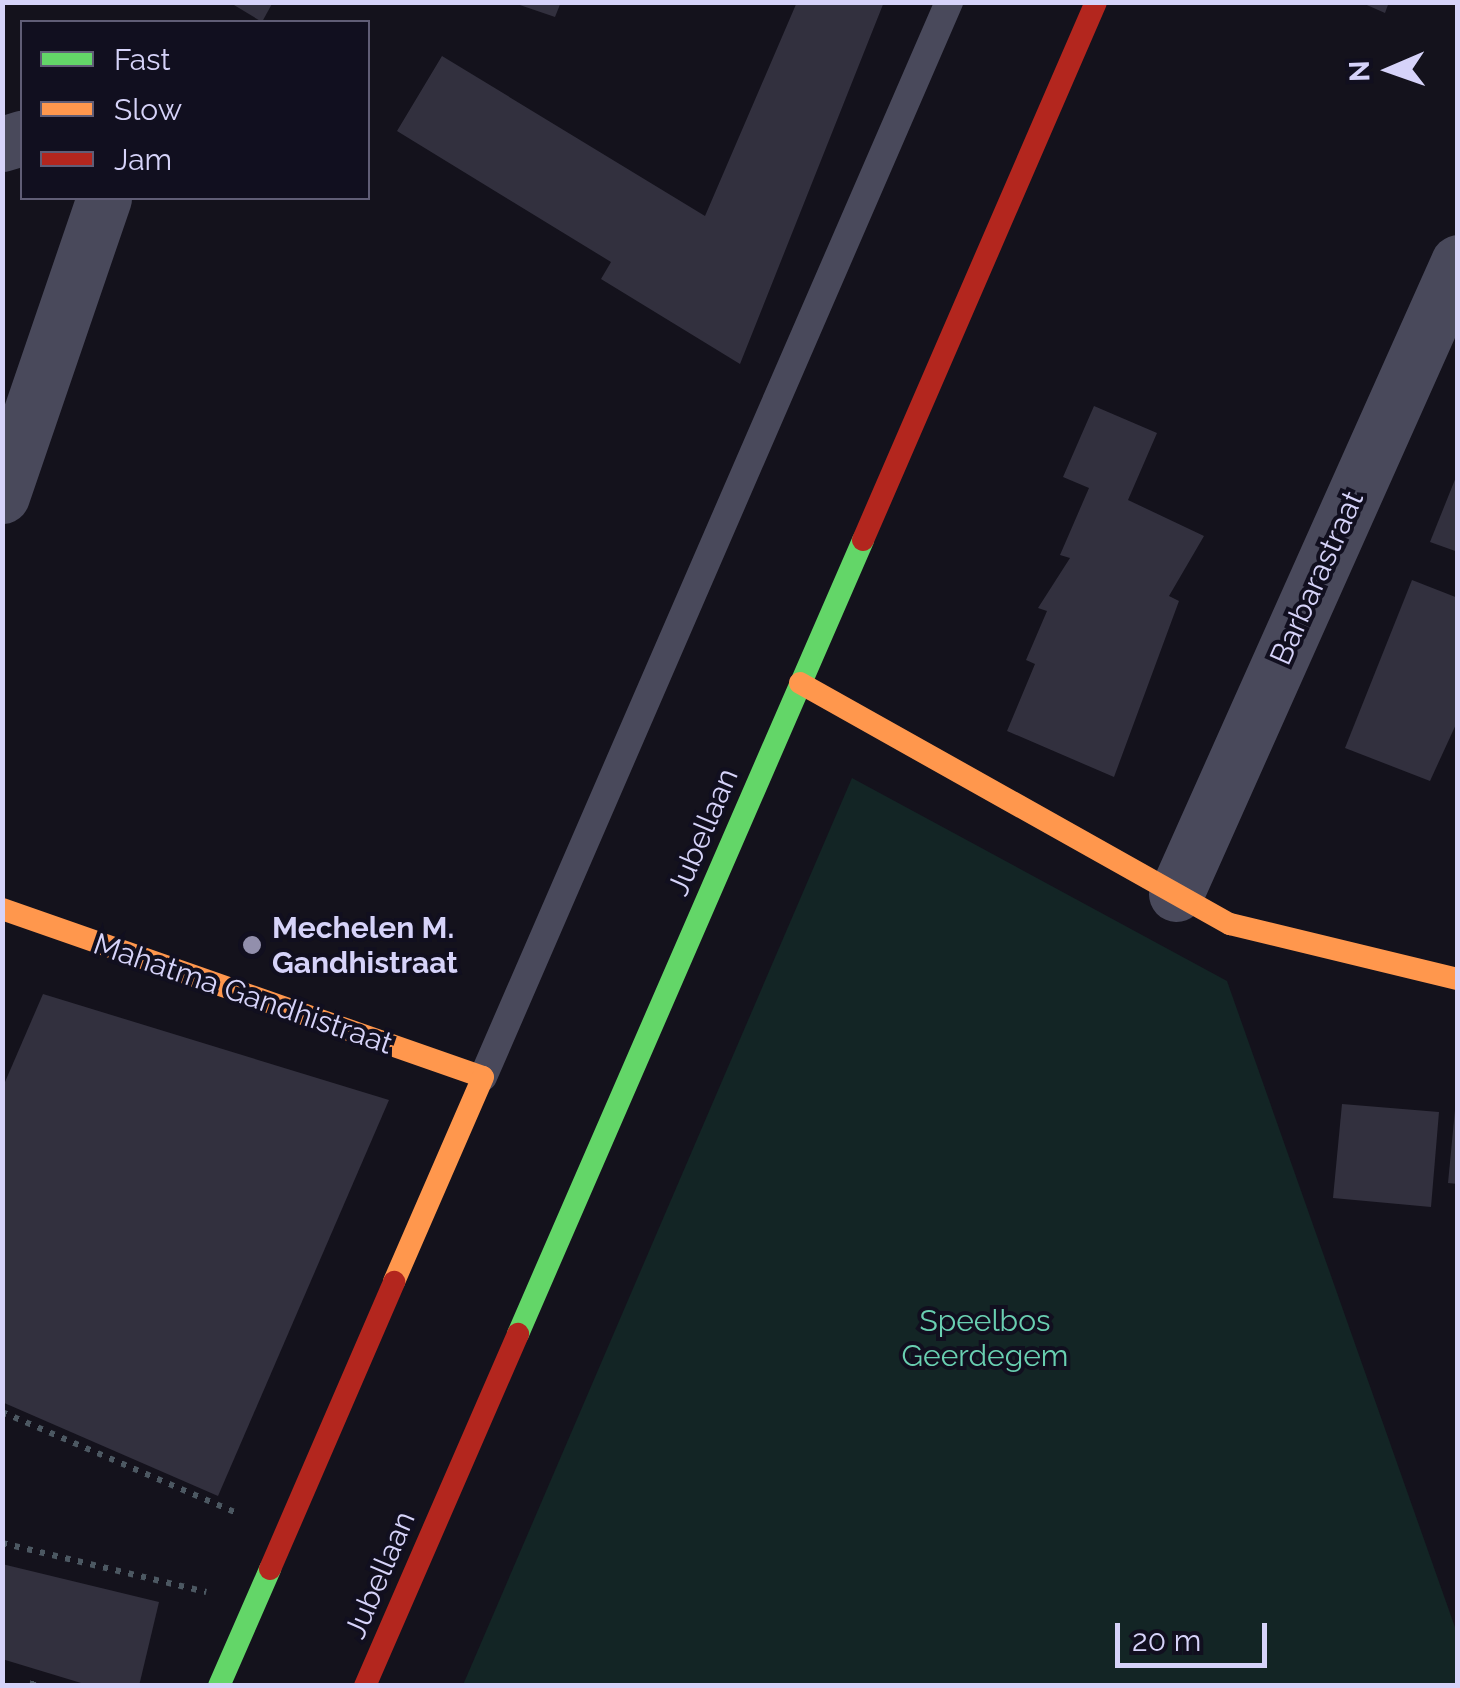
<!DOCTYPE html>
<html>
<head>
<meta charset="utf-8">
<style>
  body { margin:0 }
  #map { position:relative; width:1460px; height:1688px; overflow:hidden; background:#14121c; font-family:Raleway,sans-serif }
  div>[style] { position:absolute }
  .green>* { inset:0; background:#132525 }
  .building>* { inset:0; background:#32303e }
  .path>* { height:6px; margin-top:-3px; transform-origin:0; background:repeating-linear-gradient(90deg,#4c5862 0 5px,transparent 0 13px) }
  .lane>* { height:28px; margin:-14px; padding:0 14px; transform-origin:14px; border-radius:14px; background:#49495b }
  .street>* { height:55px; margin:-27.5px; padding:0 27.5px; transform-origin:27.5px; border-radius:27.5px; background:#49495b }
  .fast>* { height:22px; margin:-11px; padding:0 11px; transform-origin:11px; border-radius:11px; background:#63d668 }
  .slow>* { height:22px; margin:-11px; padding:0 11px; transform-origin:11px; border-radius:11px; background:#ff974d }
  .jam>* { height:22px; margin:-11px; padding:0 11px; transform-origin:11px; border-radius:11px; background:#b3261e }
  .dots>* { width:28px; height:28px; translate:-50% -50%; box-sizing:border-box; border:5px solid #110f1f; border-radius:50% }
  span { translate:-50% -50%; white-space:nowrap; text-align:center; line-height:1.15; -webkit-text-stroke:8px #110f1f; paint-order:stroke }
  .street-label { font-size:30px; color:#d6d3f9 }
  .poi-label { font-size:30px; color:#d6d3f9; font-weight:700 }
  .left { translate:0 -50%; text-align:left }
  .park-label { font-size:30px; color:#69cfb1 }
  .frame { position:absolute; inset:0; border:5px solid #d6d3f9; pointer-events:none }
  .legend { position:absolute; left:20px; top:20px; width:350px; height:180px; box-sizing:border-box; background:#110f1f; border:2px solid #605d76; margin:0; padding:12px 18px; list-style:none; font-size:30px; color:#d6d3f9 }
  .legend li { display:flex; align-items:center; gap:20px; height:50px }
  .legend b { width:50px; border:2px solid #605d76 }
  .north { position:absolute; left:1340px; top:20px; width:100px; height:100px; -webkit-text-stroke:8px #110f1f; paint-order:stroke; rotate:268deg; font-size:28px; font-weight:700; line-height:40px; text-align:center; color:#d6d3f9 }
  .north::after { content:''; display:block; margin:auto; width:35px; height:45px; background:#d6d3f9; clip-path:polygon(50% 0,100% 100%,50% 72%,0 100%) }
  .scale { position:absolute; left:1115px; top:1623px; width:152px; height:45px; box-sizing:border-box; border:5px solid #d6d3f9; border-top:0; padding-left:12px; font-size:30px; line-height:35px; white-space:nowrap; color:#d6d3f9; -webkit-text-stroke:8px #110f1f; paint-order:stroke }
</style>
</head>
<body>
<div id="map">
  <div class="green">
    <i style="clip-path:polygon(852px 778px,1227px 981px,1457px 1633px,1457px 1685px,463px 1685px)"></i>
  </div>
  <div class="building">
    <i style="clip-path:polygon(229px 2px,273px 2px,262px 22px)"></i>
    <i style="clip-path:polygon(511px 2px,561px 2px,555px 17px)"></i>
    <i style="clip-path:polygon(797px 2px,884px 2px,740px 364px,601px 279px,611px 262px,397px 131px,442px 56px,705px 216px)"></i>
    <i style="clip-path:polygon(1360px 2px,1389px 2px,1385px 13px)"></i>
    <i style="clip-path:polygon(1094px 406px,1157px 433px,1128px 500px,1204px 536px,1169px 596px,1179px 601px,1114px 777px,1007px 731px,1035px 664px,1026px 660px,1047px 611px,1038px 608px,1070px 558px,1060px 555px,1089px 488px,1063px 477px)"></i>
    <i style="clip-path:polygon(1458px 472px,1458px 552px,1430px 542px)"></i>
    <i style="clip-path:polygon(1412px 580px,1458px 598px,1458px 720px,1430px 781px,1345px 748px)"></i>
    <i style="clip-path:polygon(43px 994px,389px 1100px,218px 1496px,2px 1402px,2px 1089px)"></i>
    <i style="clip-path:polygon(1342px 1104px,1439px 1112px,1431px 1207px,1333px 1198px)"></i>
    <i style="clip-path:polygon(1455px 1110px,1458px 1110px,1458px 1184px,1448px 1183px)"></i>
    <i style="clip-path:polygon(2px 1564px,159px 1602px,139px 1686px,91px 1686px,2px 1659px)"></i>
  </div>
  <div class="path">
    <i style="left:2px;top:1412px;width:255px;rotate:23.3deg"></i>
    <i style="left:2px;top:1543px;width:210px;rotate:13.5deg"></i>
    <i style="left:32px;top:1686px;width:7px;rotate:-74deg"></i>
  </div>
  <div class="lane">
    <i style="left:483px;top:1077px;width:1172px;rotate:-66.56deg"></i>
  </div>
  <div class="street">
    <i style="left:2px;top:144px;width:21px;rotate:-17deg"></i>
    <i style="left:2px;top:496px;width:315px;rotate:-71.1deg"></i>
    <i style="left:1176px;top:894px;width:692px;rotate:-65.95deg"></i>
  </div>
  <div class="fast">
    <i style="left:518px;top:1334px;width:866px;rotate:-66.51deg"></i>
    <i style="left:219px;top:1686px;width:128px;rotate:-66.4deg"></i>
  </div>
  <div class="slow">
    <i style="left:800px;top:683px;width:493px;rotate:29.3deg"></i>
    <i style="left:1230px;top:924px;width:235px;rotate:13.6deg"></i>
    <i style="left:2px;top:909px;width:509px;rotate:19.25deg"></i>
    <i style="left:483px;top:1077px;width:223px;rotate:113.5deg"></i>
  </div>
  <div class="jam">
    <i style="left:863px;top:540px;width:586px;rotate:-66.58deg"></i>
    <i style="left:270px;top:1569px;width:313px;rotate:-66.6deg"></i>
    <i style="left:365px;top:1686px;width:384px;rotate:-66.5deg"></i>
  </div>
  <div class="dots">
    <i style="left:252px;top:945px;background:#928fac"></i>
  </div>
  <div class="street-label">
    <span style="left:1317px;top:578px;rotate:-66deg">Barbarastraat</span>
    <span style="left:703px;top:832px;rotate:-67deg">Jubellaan</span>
    <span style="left:243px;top:994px;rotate:19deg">Mahatma Gandhistraat</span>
    <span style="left:380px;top:1575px;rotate:-67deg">Jubellaan</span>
  </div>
  <div class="poi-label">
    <span class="left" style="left:272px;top:945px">Mechelen M.<br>Gandhistraat</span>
  </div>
  <div class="park-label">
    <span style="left:985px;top:1338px">Speelbos<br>Geerdegem</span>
  </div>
  <div class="frame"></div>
  <ul class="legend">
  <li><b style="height:12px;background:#63d668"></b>Fast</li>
  <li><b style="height:12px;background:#ff974d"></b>Slow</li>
  <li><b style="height:12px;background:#b3261e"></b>Jam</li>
  </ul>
  <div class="north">N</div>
  <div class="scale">20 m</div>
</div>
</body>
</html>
